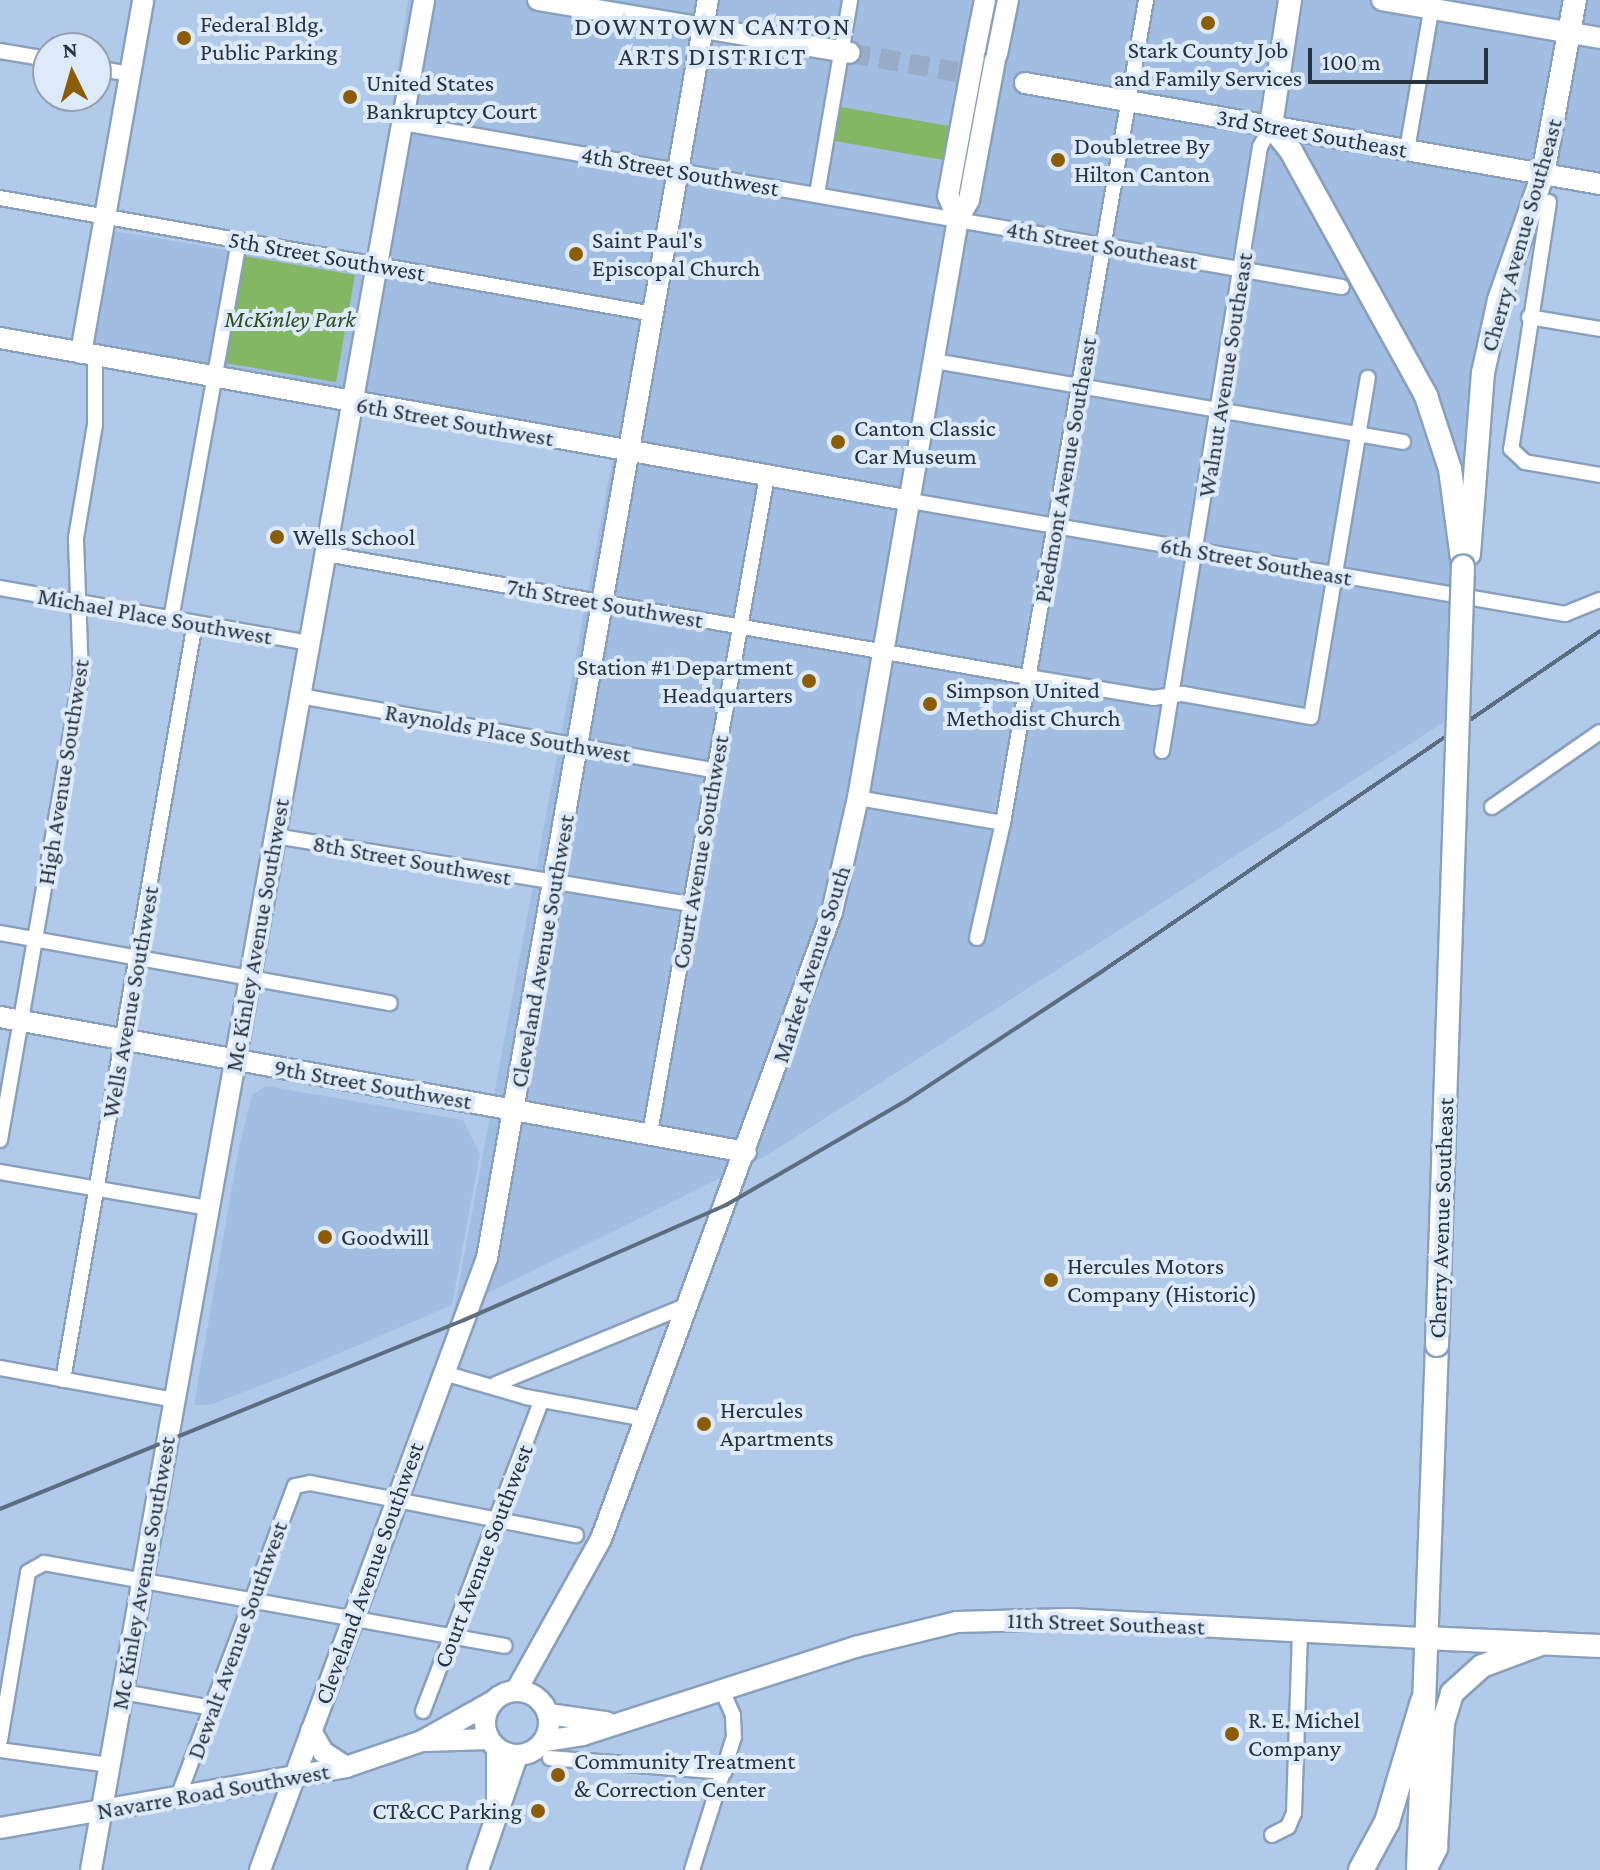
<!DOCTYPE html>
<html>
<head>
<meta charset="utf-8">
<style>
  body { margin:0 }
  #map { position:relative; width:1600px; height:1870px; overflow:hidden; background:#b2cae9; font-family:"Crimson Pro",serif }
  div>[style] { position:absolute }
  .built>* { inset:0; background:#a1bde1 }
  .green>* { inset:0; background:#84b763 }
  .secondary-tunnel>* { height:20px; margin-top:-10px; transform-origin:0; background:repeating-linear-gradient(90deg,#96acc7 0 20px,transparent 0 30px) }
  .roads { filter:drop-shadow(2px 0 #89a0bd) drop-shadow(-2px 0 #89a0bd) drop-shadow(0 2px #89a0bd) drop-shadow(0 -2px #89a0bd) }
  .street>* { height:14px; margin:-7px; padding:0 7px; transform-origin:7px; border-radius:7px; background:#fff }
  .secondary>* { height:20px; margin:-10px; padding:0 10px; transform-origin:10px; border-radius:10px; background:#fff }
  .secondary>.ring { margin:-10px; padding:0; box-sizing:content-box; background:none; border:20px solid #fff; border-radius:50% }
  .primary>* { height:22px; margin:-11px; padding:0 11px; transform-origin:11px; border-radius:11px; background:#fff }
  .highway>* { height:24px; margin:-12px; padding:0 12px; transform-origin:12px; border-radius:12px; background:#fff }
  .rail>* { height:4px; margin:-2px; padding:0 2px; transform-origin:2px; border-radius:2px; background:#5d6d80 }
  .bridges { filter:drop-shadow(2px 0 #89a0bd) drop-shadow(-2px 0 #89a0bd) drop-shadow(0 2px #89a0bd) drop-shadow(0 -2px #89a0bd) }
  .primary-bridge>* { height:22px; margin:-11px; padding:0 11px; transform-origin:11px; border-radius:11px; background:#fff }
  .dots>* { width:22px; height:22px; translate:-50% -50%; box-sizing:border-box; border:4px solid #ddeaf9; border-radius:50% }
  span { translate:-50% -50%; white-space:nowrap; text-align:center; line-height:1.15; -webkit-text-stroke:8px #ddeaf9; paint-order:stroke }
  .poi-label { font-size:24px; color:#28323e }
  .left { translate:0 -50%; text-align:left }
  .right { translate:-100% -50%; text-align:right }
  .street-label { font-size:24px; color:#28323e }
  .park-label { font-size:24px; color:#304b1d; font-style:italic }
  .neighbourhood-label { font-size:26px; color:#28323e; letter-spacing:2px }
  .north { position:absolute; left:32px; top:32px; width:80px; height:80px; box-sizing:border-box; background:#ddeaf9; border:2px solid #95a0ae; border-radius:50%; rotate:355deg; font-size:22px; font-weight:700; line-height:32px; text-align:center; color:#28323e }
  .north::after { content:''; display:block; margin:auto; width:28px; height:36px; background:#8c5d04; clip-path:polygon(50% 0,100% 100%,50% 72%,0 100%) }
  .scale { position:absolute; left:1308px; top:48px; width:180px; height:36px; box-sizing:border-box; border:4px solid #28323e; border-top:0; padding-left:10px; font-size:24px; line-height:28px; white-space:nowrap; color:#28323e; -webkit-text-stroke:6px #ddeaf9; paint-order:stroke }
</style>
</head>
<body>
<div id="map">
  <div class="built">
    <i style="clip-path:polygon(408px 0,1600px 0,1600px 173px,1534px 161px,1463px 486px,1446px 721px,769px 1154px,454px 1310px,616px 440px,94px 343px,113px 231px,367px 273px)"></i>
    <i style="clip-path:polygon(266px 1086px,463px 1120px,480px 1154px,452px 1305px,293px 1373px,210px 1405px,194px 1405px,239px 1147px,252px 1095px)"></i>
  </div>
  <div class="green">
    <i style="clip-path:polygon(841px 107px,949px 126px,943px 160px,835px 141px)"></i>
    <i style="clip-path:polygon(244px 256px,355px 275px,336px 382px,225px 363px)"></i>
  </div>
  <div class="secondary-tunnel">
    <i style="left:850px;top:53px;width:109px;rotate:10.1deg"></i>
  </div>
  <div class="roads">
    <div class="street">
      <i style="left:0;top:51px;width:49px;rotate:9.5deg"></i>
      <i style="left:96px;top:68px;width:35px;rotate:10deg"></i>
      <i style="left:403px;top:123px;width:953px;rotate:9.91deg"></i>
      <i style="left:1407px;top:150px;width:152px;rotate:-80.2deg"></i>
      <i style="left:817px;top:194px;width:197px;rotate:-80.3deg"></i>
      <i style="left:0;top:198px;width:664px;rotate:10.06deg"></i>
      <i style="left:1549px;top:202px;width:250px;rotate:98.7deg"></i>
      <i style="left:1511px;top:449px;width:19px;rotate:43deg"></i>
      <i style="left:1525px;top:462px;width:76px;rotate:9.8deg"></i>
      <i style="left:1529px;top:317px;width:72px;rotate:9.6deg"></i>
      <i style="left:935px;top:361px;width:475px;rotate:9.8deg"></i>
      <i style="left:911px;top:501px;width:664px;rotate:9.8deg"></i>
      <i style="left:1565px;top:614px;width:38px;rotate:-22deg"></i>
      <i style="left:326px;top:554px;width:713px;rotate:9.94deg"></i>
      <i style="left:1028px;top:677px;width:127px;rotate:9.5deg"></i>
      <i style="left:1153px;top:698px;width:30px;rotate:-8deg"></i>
      <i style="left:1183px;top:694px;width:130px;rotate:10.2deg"></i>
      <i style="left:1311px;top:717px;width:344px;rotate:-80.5deg"></i>
      <i style="left:0;top:588px;width:315px;rotate:10.1deg"></i>
      <i style="left:171px;top:619px;width:385px;rotate:-79.8deg"></i>
      <i style="left:300px;top:696px;width:422px;rotate:10.2deg"></i>
      <i style="left:1162px;top:751px;width:612px;rotate:-80.78deg"></i>
      <i style="left:1260px;top:147px;width:24px;rotate:-62deg"></i>
      <i style="left:858px;top:798px;width:147px;rotate:9.8deg"></i>
      <i style="left:1492px;top:807px;width:131px;rotate:-34.8deg"></i>
      <i style="left:275px;top:836px;width:422px;rotate:9.3deg"></i>
      <i style="left:0;top:933px;width:396px;rotate:10.2deg"></i>
      <i style="left:977px;top:938px;width:118px;rotate:-77.3deg"></i>
      <i style="left:1003px;top:823px;width:835px;rotate:-80.14deg"></i>
      <i style="left:650px;top:1133px;width:667px;rotate:-79.9deg"></i>
      <i style="left:0;top:1140px;width:470px;rotate:-80.1deg"></i>
      <i style="left:81px;top:677px;width:139px;rotate:-92.1deg"></i>
      <i style="left:76px;top:538px;width:116px;rotate:-80.5deg"></i>
      <i style="left:95px;top:424px;width:69px;rotate:-90deg"></i>
      <i style="left:0;top:1172px;width:211px;rotate:9.8deg"></i>
      <i style="left:0;top:1368px;width:177px;rotate:10.4deg"></i>
      <i style="left:444px;top:1373px;width:85px;rotate:16.3deg"></i>
      <i style="left:526px;top:1397px;width:122px;rotate:10.4deg"></i>
      <i style="left:63px;top:1380px;width:768px;rotate:-80.11deg"></i>
      <i style="left:496px;top:1384px;width:208px;rotate:-22.4deg"></i>
      <i style="left:123px;top:1692px;width:90px;rotate:10.2deg"></i>
      <i style="left:423px;top:1711px;width:333px;rotate:-69.1deg"></i>
      <i style="left:0;top:1740px;width:170px;rotate:-80.5deg"></i>
      <i style="left:28px;top:1572px;width:18px;rotate:-29deg"></i>
      <i style="left:44px;top:1563px;width:468px;rotate:10.2deg"></i>
      <i style="left:0;top:1750px;width:111px;rotate:7.8deg"></i>
      <i style="left:550px;top:1758px;width:175px;rotate:4.6deg"></i>
      <i style="left:178px;top:1797px;width:332px;rotate:-69.4deg"></i>
      <i style="left:295px;top:1486px;width:15px;rotate:-11deg"></i>
      <i style="left:310px;top:1483px;width:271px;rotate:11.1deg"></i>
      <i style="left:1272px;top:1835px;width:18px;rotate:-27deg"></i>
      <i style="left:1288px;top:1827px;width:15px;rotate:-67deg"></i>
      <i style="left:1294px;top:1813px;width:182px;rotate:-88.1deg"></i>
      <i style="left:692px;top:1870px;width:139px;rotate:-72.5deg"></i>
      <i style="left:734px;top:1737px;width:22px;rotate:-93deg"></i>
      <i style="left:733px;top:1715px;width:27px;rotate:-114deg"></i>
    </div>
    <div class="secondary">
      <i style="left:538px;top:0;width:316px;rotate:9.6deg"></i>
      <i style="left:1382px;top:0;width:221px;rotate:9.9deg"></i>
      <i style="left:975px;top:50px;width:51px;rotate:-78.7deg"></i>
      <i style="left:997px;top:54px;width:55px;rotate:-78.5deg"></i>
      <i style="left:1025px;top:83px;width:584px;rotate:9.96deg"></i>
      <i style="left:958px;top:219px;width:25px;rotate:-113deg"></i>
      <i style="left:948px;top:196px;width:142px;rotate:-79.5deg"></i>
      <i style="left:0;top:338px;width:925px;rotate:10.14deg"></i>
      <i style="left:81px;top:353px;width:358px;rotate:-80deg"></i>
      <i style="left:0;top:1017px;width:758px;rotate:10.26deg"></i>
      <i class="ring" style="left:485px;top:1691px;width:44px;height:44px"></i>
      <i style="left:516px;top:1691px;width:174px;rotate:-60.8deg"></i>
      <i style="left:601px;top:1539px;width:668px;rotate:-69.78deg"></i>
      <i style="left:832px;top:912px;width:117px;rotate:-77.2deg"></i>
      <i style="left:858px;top:798px;width:588px;rotate:-80.2deg"></i>
      <i style="left:958px;top:219px;width:22px;rotate:-60deg"></i>
      <i style="left:969px;top:200px;width:142px;rotate:-79.5deg"></i>
      <i style="left:548px;top:1714px;width:59px;rotate:7.9deg"></i>
      <i style="left:311px;top:1731px;width:24px;rotate:60deg"></i>
      <i style="left:323px;top:1752px;width:27px;rotate:33deg"></i>
      <i style="left:426px;top:1741px;width:63px;rotate:-1.8deg"></i>
      <i style="left:545px;top:1741px;width:38px;rotate:-9deg"></i>
      <i style="left:583px;top:1735px;width:286px;rotate:-17.9deg"></i>
      <i style="left:855px;top:1647px;width:105px;rotate:-13.8deg"></i>
      <i style="left:957px;top:1622px;width:113px;rotate:-1.5deg"></i>
      <i style="left:1070px;top:1619px;width:356px;rotate:3.1deg"></i>
      <i style="left:497px;top:1806px;width:57px;rotate:-90deg"></i>
      <i style="left:0;top:1828px;width:351px;rotate:-10deg"></i>
      <i style="left:346px;top:1767px;width:80px;rotate:-18.9deg"></i>
      <i style="left:422px;top:1741px;width:80px;rotate:-29.1deg"></i>
      <i style="left:91px;top:1870px;width:1899px;rotate:-79.9deg"></i>
      <i style="left:260px;top:1870px;width:653px;rotate:-69.65deg"></i>
      <i style="left:487px;top:1258px;width:1277px;rotate:-80.04deg"></i>
      <i style="left:478px;top:1870px;width:120px;rotate:-71.1deg"></i>
    </div>
    <div class="primary">
      <i style="left:1290px;top:0;width:127px;rotate:98.6deg"></i>
      <i style="left:1271px;top:126px;width:32px;rotate:51deg"></i>
      <i style="left:1291px;top:151px;width:280px;rotate:61.1deg"></i>
      <i style="left:1426px;top:396px;width:77px;rotate:71.8deg"></i>
      <i style="left:1450px;top:469px;width:98px;rotate:82.4deg"></i>
      <i style="left:1469px;top:554px;width:182px;rotate:-85.6deg"></i>
      <i style="left:1483px;top:373px;width:75px;rotate:-77.6deg"></i>
      <i style="left:1499px;top:300px;width:133px;rotate:-70.8deg"></i>
      <i style="left:1543px;top:174px;width:177px;rotate:-79.6deg"></i>
      <i style="left:1425px;top:1638px;width:175px;rotate:2.6deg"></i>
      <i style="left:1418px;top:1870px;width:525px;rotate:-87.93deg"></i>
      <i style="left:1425px;top:1870px;width:25px;rotate:-63deg"></i>
      <i style="left:1436px;top:1848px;width:125px;rotate:-86.8deg"></i>
      <i style="left:1443px;top:1723px;width:31px;rotate:-73deg"></i>
      <i style="left:1452px;top:1693px;width:40px;rotate:-42deg"></i>
      <i style="left:1482px;top:1666px;width:66px;rotate:-20.4deg"></i>
    </div>
    <div class="highway">
      <i style="left:1361px;top:1870px;width:55px;rotate:-61.6deg"></i>
      <i style="left:1387px;top:1822px;width:126px;rotate:-73.4deg"></i>
    </div>
  </div>
  <div class="rail">
    <i style="left:0;top:1509px;width:501px;rotate:-22.16deg"></i>
    <i style="left:464px;top:1320px;width:286px;rotate:-23.7deg"></i>
    <i style="left:726px;top:1205px;width:209px;rotate:-30.1deg"></i>
    <i style="left:907px;top:1100px;width:236px;rotate:-33.4deg"></i>
    <i style="left:1104px;top:970px;width:601px;rotate:-34.35deg"></i>
  </div>
  <div class="bridges">
    <div class="primary-bridge">
      <i style="left:1437px;top:1345px;width:779px;rotate:-88.09deg"></i>
    </div>
  </div>
  <div class="dots">
    <i style="left:1208px;top:23px;background:#8c5d04"></i>
    <i style="left:184px;top:38px;background:#8c5d04"></i>
    <i style="left:350px;top:97px;background:#8c5d04"></i>
    <i style="left:1058px;top:160px;background:#8c5d04"></i>
    <i style="left:576px;top:254px;background:#8c5d04"></i>
    <i style="left:838px;top:442px;background:#8c5d04"></i>
    <i style="left:277px;top:537px;background:#8c5d04"></i>
    <i style="left:809px;top:681px;background:#8c5d04"></i>
    <i style="left:930px;top:704px;background:#8c5d04"></i>
    <i style="left:325px;top:1237px;background:#8c5d04"></i>
    <i style="left:1051px;top:1280px;background:#8c5d04"></i>
    <i style="left:704px;top:1424px;background:#8c5d04"></i>
    <i style="left:1232px;top:1734px;background:#8c5d04"></i>
    <i style="left:558px;top:1775px;background:#8c5d04"></i>
    <i style="left:538px;top:1811px;background:#8c5d04"></i>
  </div>
  <div class="poi-label">
    <span class="left" style="left:200px;top:38px">Federal Bldg.<br>Public Parking</span>
    <span style="left:1208px;top:64px">Stark County Job<br>and Family Services</span>
    <span class="left" style="left:366px;top:97px">United States<br>Bankruptcy Court</span>
    <span class="left" style="left:1074px;top:160px">Doubletree By<br>Hilton Canton</span>
    <span class="left" style="left:592px;top:254px">Saint Paul's<br>Episcopal Church</span>
    <span class="left" style="left:854px;top:442px">Canton Classic<br>Car Museum</span>
    <span class="left" style="left:293px;top:537px">Wells School</span>
    <span class="right" style="left:793px;top:681px">Station #1 Department<br>Headquarters</span>
    <span class="left" style="left:946px;top:704px">Simpson United<br>Methodist Church</span>
    <span class="left" style="left:341px;top:1237px">Goodwill</span>
    <span class="left" style="left:1067px;top:1280px">Hercules Motors<br>Company (Historic)</span>
    <span class="left" style="left:720px;top:1424px">Hercules<br>Apartments</span>
    <span class="left" style="left:1248px;top:1734px">R. E. Michel<br>Company</span>
    <span class="left" style="left:574px;top:1775px">Community Treatment<br>&amp; Correction Center</span>
    <span class="right" style="left:522px;top:1811px">CT&amp;CC Parking</span>
  </div>
  <div class="street-label">
    <span style="left:1312px;top:133px;rotate:10deg">3rd Street Southeast</span>
    <span style="left:680px;top:171px;rotate:10deg">4th Street Southwest</span>
    <span style="left:1521px;top:235px;rotate:-74deg">Cherry Avenue Southeast</span>
    <span style="left:1102px;top:245px;rotate:10deg">4th Street Southeast</span>
    <span style="left:327px;top:256px;rotate:10deg">5th Street Southwest</span>
    <span style="left:1225px;top:375px;rotate:-81deg">Walnut Avenue Southeast</span>
    <span style="left:455px;top:421px;rotate:10deg">6th Street Southwest</span>
    <span style="left:1065px;top:470px;rotate:-80deg">Piedmont Avenue Southeast</span>
    <span style="left:1256px;top:561px;rotate:10deg">6th Street Southeast</span>
    <span style="left:605px;top:603px;rotate:10deg">7th Street Southwest</span>
    <span style="left:155px;top:616px;rotate:10deg">Michael Place Southwest</span>
    <span style="left:508px;top:733px;rotate:10deg">Raynolds Place Southwest</span>
    <span style="left:63px;top:772px;rotate:-81deg">High Avenue Southwest</span>
    <span style="left:700px;top:852px;rotate:-80deg">Court Avenue Southwest</span>
    <span style="left:412px;top:860px;rotate:10deg">8th Street Southwest</span>
    <span style="left:257px;top:935px;rotate:-80deg">Mc Kinley Avenue Southwest</span>
    <span style="left:542px;top:951px;rotate:-80deg">Cleveland Avenue Southwest</span>
    <span style="left:811px;top:964px;rotate:-72deg">Market Avenue South</span>
    <span style="left:130px;top:1002px;rotate:-80deg">Wells Avenue Southwest</span>
    <span style="left:373px;top:1084px;rotate:10deg">9th Street Southwest</span>
    <span style="left:1441px;top:1218px;rotate:-88deg">Cherry Avenue Southeast</span>
    <span style="left:483px;top:1556px;rotate:-69deg">Court Avenue Southwest</span>
    <span style="left:143px;top:1573px;rotate:-80deg">Mc Kinley Avenue Southwest</span>
    <span style="left:369px;top:1573px;rotate:-70deg">Cleveland Avenue Southwest</span>
    <span style="left:1106px;top:1623px;rotate:2deg">11th Street Southeast</span>
    <span style="left:237px;top:1640px;rotate:-70deg">Dewalt Avenue Southwest</span>
    <span style="left:213px;top:1791px;rotate:-10deg">Navarre Road Southwest</span>
  </div>
  <div class="park-label">
    <span style="left:290px;top:319px">McKinley Park</span>
  </div>
  <div class="neighbourhood-label">
    <span style="left:713px;top:42px">DOWNTOWN CANTON<br>ARTS DISTRICT</span>
  </div>
  <div class="north">N</div>
  <div class="scale">100 m</div>
</div>
</body>
</html>
